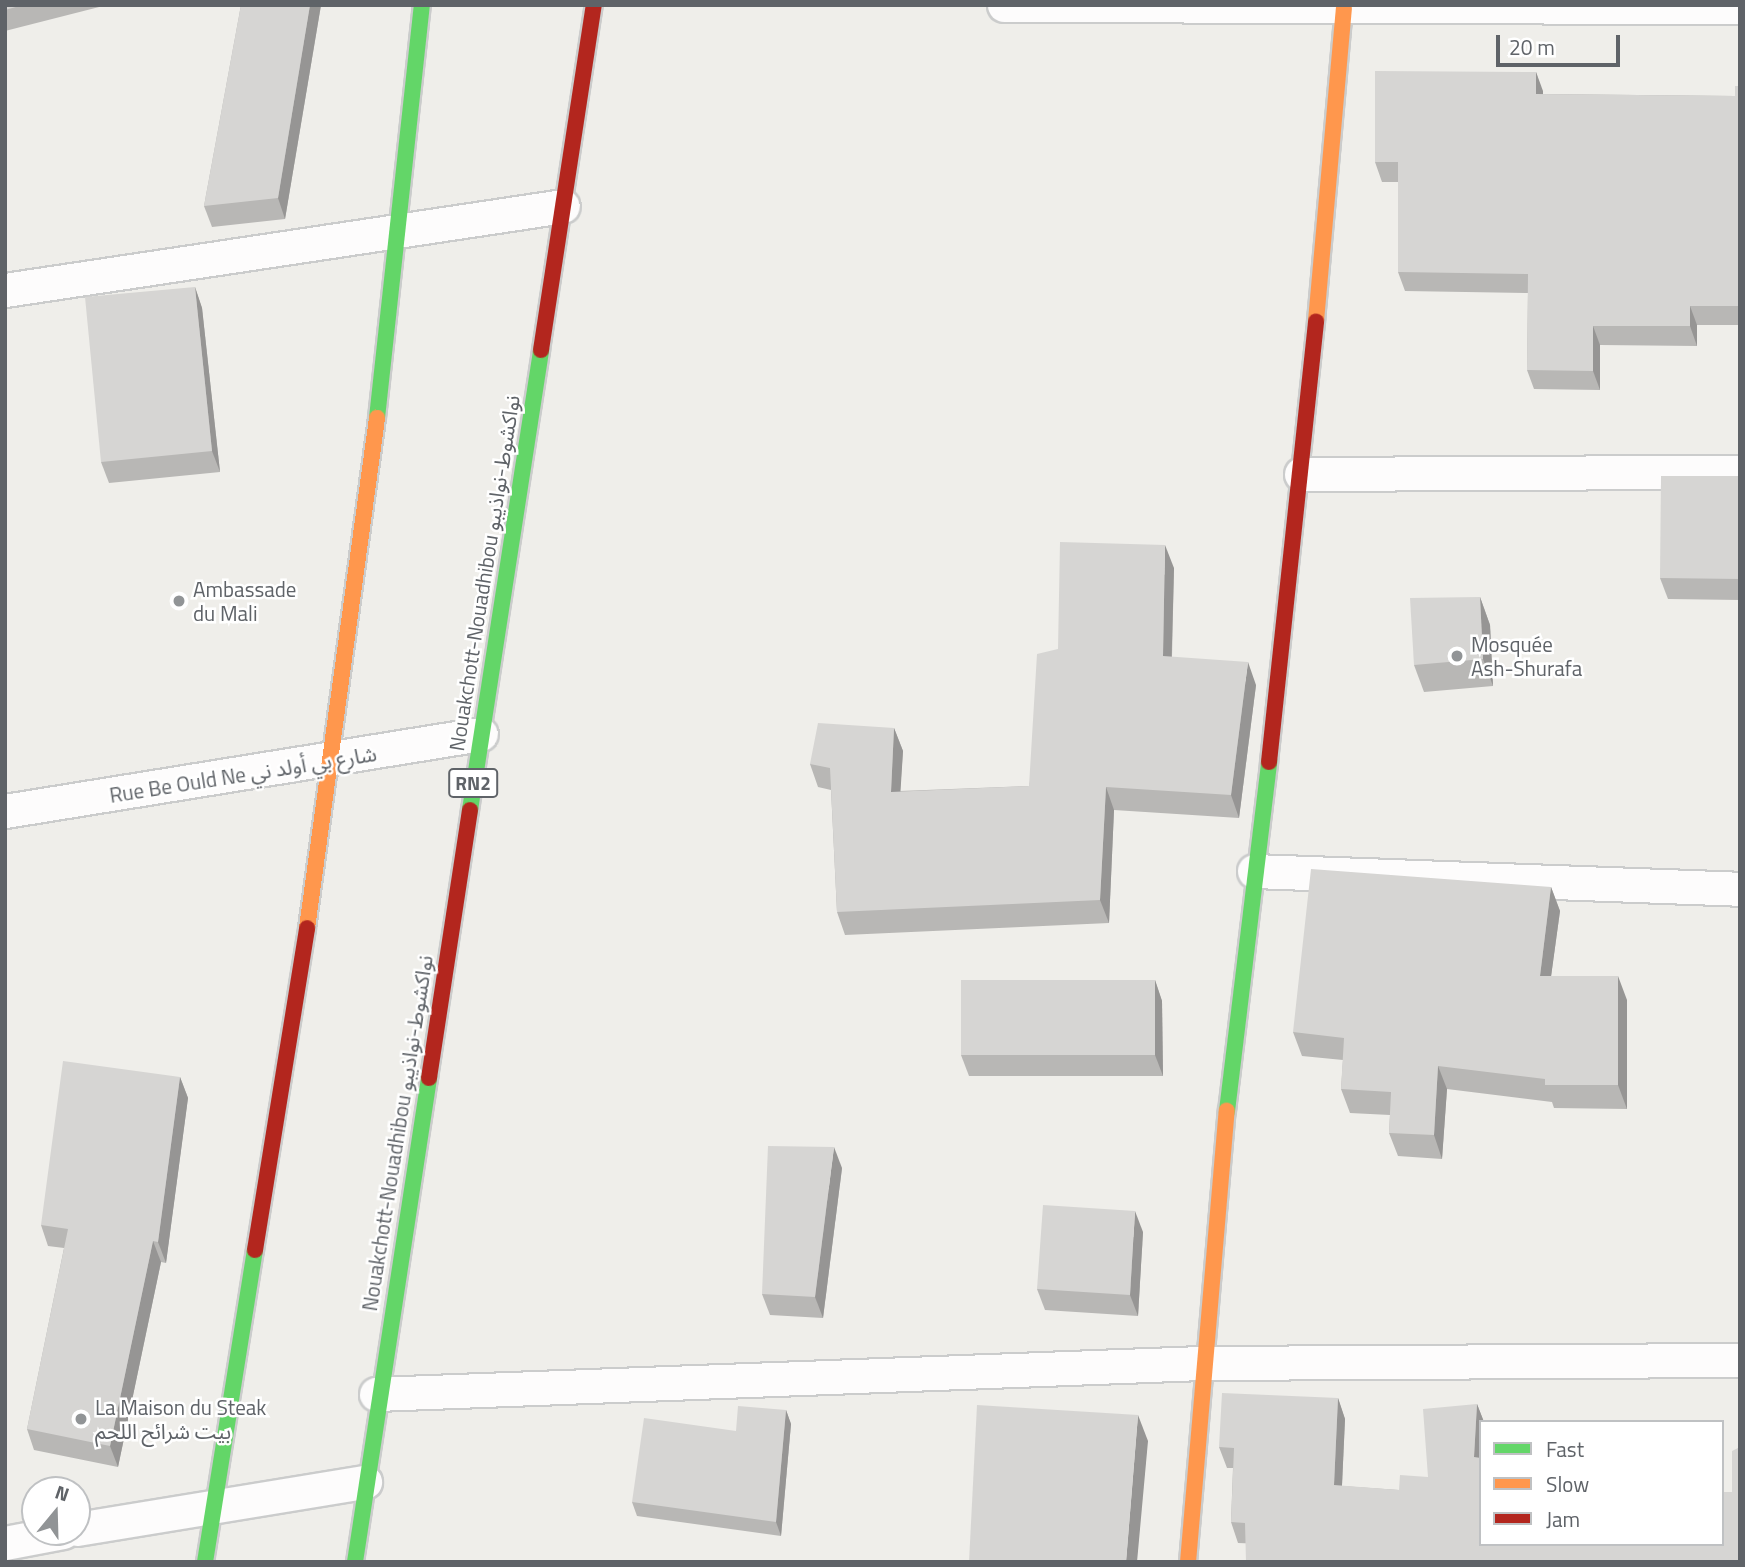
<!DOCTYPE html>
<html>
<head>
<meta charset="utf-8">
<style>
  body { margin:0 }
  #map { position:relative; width:1745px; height:1567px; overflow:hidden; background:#efeeea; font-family:"Titillium Web","Noto Sans Arabic",sans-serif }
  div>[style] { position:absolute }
  .roads { filter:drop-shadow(2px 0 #cbcccc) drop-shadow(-2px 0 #cbcccc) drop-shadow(0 2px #cbcccc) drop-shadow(0 -2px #cbcccc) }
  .street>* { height:33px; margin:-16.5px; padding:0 16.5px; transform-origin:16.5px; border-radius:16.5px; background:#fdfcfc }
  .fast>* { height:16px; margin:-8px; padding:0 8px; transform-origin:8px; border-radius:8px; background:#63d668 }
  .slow>* { height:16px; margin:-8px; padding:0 8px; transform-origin:8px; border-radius:8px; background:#ff974d }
  .jam>* { height:16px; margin:-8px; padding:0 8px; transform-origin:8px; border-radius:8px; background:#b3261e }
  .wall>* { inset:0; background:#b8b7b5 }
  .shaded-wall>* { inset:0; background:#969594 }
  .building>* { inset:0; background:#d6d5d3 }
  .dots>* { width:19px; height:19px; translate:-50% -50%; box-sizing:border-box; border:4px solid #fff; border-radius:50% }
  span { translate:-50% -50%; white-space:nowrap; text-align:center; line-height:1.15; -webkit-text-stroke:5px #fff; paint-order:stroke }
  .shield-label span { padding:2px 5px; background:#fff; border:2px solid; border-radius:5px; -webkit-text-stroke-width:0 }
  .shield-label { font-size:19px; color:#5f6368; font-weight:700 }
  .street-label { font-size:21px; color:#5f6368 }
  .poi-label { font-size:21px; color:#5f6368 }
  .left { translate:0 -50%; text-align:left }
  .frame { position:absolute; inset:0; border:7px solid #5f6368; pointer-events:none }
  .legend { position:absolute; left:1479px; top:1420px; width:245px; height:126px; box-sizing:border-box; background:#fff; border:2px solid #bfc1c3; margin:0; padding:9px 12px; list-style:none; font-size:21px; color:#5f6368 }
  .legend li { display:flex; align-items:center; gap:14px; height:35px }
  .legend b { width:35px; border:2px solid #bfc1c3 }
  .north { position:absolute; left:21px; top:1476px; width:70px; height:70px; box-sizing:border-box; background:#fff; border:2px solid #bfc1c3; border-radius:50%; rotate:19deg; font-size:19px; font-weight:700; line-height:28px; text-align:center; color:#5f6368 }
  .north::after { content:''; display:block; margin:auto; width:24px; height:32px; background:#919496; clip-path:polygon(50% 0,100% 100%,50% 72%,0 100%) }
  .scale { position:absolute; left:1496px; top:35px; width:124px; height:32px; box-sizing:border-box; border:4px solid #5f6368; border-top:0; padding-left:9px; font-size:21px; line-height:24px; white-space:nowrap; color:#5f6368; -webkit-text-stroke:5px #fff; paint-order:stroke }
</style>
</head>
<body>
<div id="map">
  <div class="roads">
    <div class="street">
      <i style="left:1004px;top:5px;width:736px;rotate:0.16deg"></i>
      <i style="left:5px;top:290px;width:564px;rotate:-8.56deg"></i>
      <i style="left:1301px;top:474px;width:439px;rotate:-0.3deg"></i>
      <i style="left:5px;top:811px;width:482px;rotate:-9.2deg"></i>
      <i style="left:1254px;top:871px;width:486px;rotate:2.1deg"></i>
      <i style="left:376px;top:1394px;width:826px;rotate:-2.15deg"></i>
      <i style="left:1201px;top:1363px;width:539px;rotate:-0.32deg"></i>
      <i style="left:77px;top:1529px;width:292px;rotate:-9.3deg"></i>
      <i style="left:5px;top:1543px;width:59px;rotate:-10.7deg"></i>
    </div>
    <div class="fast">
      <i style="left:377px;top:418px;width:415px;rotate:-83.8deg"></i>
      <i style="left:470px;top:810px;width:465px;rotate:-81.2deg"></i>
      <i style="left:1227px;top:1111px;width:352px;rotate:-83.1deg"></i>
      <i style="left:205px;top:1562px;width:316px;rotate:-80.9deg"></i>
      <i style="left:355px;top:1562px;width:490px;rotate:-81.3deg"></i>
    </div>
    <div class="slow">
      <i style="left:1316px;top:321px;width:314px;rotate:-84.9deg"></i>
      <i style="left:307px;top:928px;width:515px;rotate:-82.18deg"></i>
      <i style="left:1188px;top:1562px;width:453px;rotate:-85.1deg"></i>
    </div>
    <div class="jam">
      <i style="left:541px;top:350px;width:349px;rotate:-81.3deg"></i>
      <i style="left:1269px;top:762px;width:443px;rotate:-83.9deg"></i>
      <i style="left:429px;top:1078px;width:271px;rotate:-81.3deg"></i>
      <i style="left:255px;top:1250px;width:326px;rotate:-80.8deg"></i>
    </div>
  </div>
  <div class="wall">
    <i style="clip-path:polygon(5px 5px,107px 5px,5px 31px)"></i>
    <i style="clip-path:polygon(241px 5px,321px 5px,285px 219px,212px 227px,204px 206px)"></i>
    <i style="clip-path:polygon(1536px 72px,1543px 94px,1735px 96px,1740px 86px,1740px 325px,1697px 325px,1697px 346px,1600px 345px,1600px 390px,1534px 389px,1527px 370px,1528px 293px,1405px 291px,1398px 272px,1398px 182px,1382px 182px,1375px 162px)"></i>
    <i style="clip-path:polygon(195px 287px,202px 308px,220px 472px,109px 483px,101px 462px)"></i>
    <i style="clip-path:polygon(1740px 476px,1740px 600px,1668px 599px,1660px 578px)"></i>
    <i style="clip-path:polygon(1174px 568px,1172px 657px,1256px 685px,1239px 818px,1114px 810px,1109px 923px,845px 935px,837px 912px,831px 790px,818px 787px,810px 764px,894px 728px,903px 751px,900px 791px,1029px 786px,1058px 649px)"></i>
    <i style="clip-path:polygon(1480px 597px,1490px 625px,1493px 686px,1424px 692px,1414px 665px)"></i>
    <i style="clip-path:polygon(1551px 887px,1560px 911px,1551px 976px,1627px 1000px,1627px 1109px,1554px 1108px,1552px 1102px,1447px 1089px,1442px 1159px,1398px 1156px,1389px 1133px,1390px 1115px,1350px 1113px,1341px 1089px,1343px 1060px,1302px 1056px,1293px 1032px)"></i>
    <i style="clip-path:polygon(1155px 980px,1162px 1001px,1163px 1076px,969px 1076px,961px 1055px)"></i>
    <i style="clip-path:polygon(180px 1077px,188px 1098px,166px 1263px,161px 1262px,118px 1467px,34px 1450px,27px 1429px,64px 1248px,48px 1246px,41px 1225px)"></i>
    <i style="clip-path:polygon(842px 1168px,823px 1318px,770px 1315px,762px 1294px)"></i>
    <i style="clip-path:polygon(1143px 1232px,1138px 1316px,1045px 1310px,1037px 1289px)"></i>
    <i style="clip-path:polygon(1338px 1398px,1345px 1419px,1342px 1486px,1399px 1490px,1428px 1477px,1477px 1404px,1484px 1422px,1481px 1422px,1481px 1544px,1740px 1562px,1238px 1543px,1231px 1522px,1233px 1468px,1227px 1468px,1219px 1447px)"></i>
    <i style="clip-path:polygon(786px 1410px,791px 1424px,781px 1536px,637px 1516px,632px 1502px,736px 1431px)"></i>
  </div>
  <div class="shaded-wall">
    <i style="clip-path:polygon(310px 5px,321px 5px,285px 219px,278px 198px)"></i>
    <i style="clip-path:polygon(1536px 72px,1543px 91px,1543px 113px,1536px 94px)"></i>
    <i style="clip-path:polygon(195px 287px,202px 308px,220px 472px,212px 451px)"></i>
    <i style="clip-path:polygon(1690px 306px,1697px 325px,1697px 346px,1690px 326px)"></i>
    <i style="clip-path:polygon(1593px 326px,1600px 345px,1600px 390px,1593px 371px)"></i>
    <i style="clip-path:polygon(1165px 545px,1174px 568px,1171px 679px,1163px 656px)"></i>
    <i style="clip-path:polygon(1480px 597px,1490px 625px,1493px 686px,1483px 659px)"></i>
    <i style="clip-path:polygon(1248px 662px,1256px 685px,1239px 818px,1231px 795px)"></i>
    <i style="clip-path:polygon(894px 728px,903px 751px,899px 815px,891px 792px)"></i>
    <i style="clip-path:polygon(1106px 787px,1114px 810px,1109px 923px,1100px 900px)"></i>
    <i style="clip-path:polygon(1551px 887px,1560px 911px,1548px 999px,1540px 976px)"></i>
    <i style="clip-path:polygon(1618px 976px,1627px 1000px,1627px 1109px,1618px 1085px)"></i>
    <i style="clip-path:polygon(1155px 980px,1162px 1001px,1163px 1076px,1155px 1055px)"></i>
    <i style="clip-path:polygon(1438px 1066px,1447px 1089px,1442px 1159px,1434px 1135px)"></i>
    <i style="clip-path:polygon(180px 1077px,188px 1098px,166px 1263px,158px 1242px)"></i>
    <i style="clip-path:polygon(834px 1147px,842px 1168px,823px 1318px,815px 1297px)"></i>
    <i style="clip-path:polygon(1135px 1211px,1143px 1232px,1138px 1316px,1130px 1295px)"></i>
    <i style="clip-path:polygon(153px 1241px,161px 1262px,118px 1467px,110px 1446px)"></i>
    <i style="clip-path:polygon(1338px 1398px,1345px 1419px,1341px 1506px,1334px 1485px)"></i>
    <i style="clip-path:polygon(1477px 1404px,1484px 1422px,1481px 1422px,1481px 1477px,1474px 1457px)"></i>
    <i style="clip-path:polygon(786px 1410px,791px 1424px,781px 1536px,776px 1522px)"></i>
    <i style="clip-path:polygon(1138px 1415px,1148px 1441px,1137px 1562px,1126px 1562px)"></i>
  </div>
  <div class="building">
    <i style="clip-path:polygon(5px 5px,23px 5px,5px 10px)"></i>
    <i style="clip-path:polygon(241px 5px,310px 5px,278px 198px,204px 206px)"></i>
    <i style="clip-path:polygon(1375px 71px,1536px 72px,1536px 94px,1735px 96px,1735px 86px,1740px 86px,1740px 306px,1690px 306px,1690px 326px,1593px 326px,1593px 371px,1527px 370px,1528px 274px,1398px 272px,1398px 162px,1375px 162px)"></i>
    <i style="clip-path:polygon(195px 287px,212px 451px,101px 462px,85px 297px)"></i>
    <i style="clip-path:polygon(1661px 476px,1740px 476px,1740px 579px,1660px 578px)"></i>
    <i style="clip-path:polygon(1060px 542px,1165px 545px,1163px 656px,1248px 662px,1231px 795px,1106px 787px,1100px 900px,837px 912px,830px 768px,810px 764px,818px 723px,894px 728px,891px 792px,1029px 786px,1037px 654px,1058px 649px)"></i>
    <i style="clip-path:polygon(1480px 597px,1483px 659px,1414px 665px,1410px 598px)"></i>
    <i style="clip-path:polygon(1311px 869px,1551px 887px,1540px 976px,1618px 976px,1618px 1085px,1545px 1085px,1545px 1079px,1438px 1066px,1434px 1135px,1389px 1133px,1391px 1092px,1341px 1089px,1344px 1038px,1293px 1032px)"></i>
    <i style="clip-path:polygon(961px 980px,1155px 980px,1155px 1055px,961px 1055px)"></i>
    <i style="clip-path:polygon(63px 1061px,180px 1077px,158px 1242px,153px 1241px,110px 1446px,27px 1429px,68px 1229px,41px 1225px)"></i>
    <i style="clip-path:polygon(768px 1146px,834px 1147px,815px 1297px,762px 1294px)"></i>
    <i style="clip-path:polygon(1043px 1205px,1135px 1211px,1130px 1295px,1037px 1289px)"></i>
    <i style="clip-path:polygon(1222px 1393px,1338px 1398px,1334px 1485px,1399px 1490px,1400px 1475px,1428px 1477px,1423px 1409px,1477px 1404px,1474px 1457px,1481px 1458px,1481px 1544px,1722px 1544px,1722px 1492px,1732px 1492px,1732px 1451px,1740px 1447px,1740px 1562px,1246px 1562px,1245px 1523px,1231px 1522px,1234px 1448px,1219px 1447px)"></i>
    <i style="clip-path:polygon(977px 1405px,1138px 1415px,1126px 1562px,969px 1562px)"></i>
    <i style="clip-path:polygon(738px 1406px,786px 1410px,776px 1522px,632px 1502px,644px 1418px,736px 1431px)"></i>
  </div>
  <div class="dots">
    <i style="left:179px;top:601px;background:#919496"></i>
    <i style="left:1457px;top:656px;background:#919496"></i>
    <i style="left:81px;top:1419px;background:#919496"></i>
  </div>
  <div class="shield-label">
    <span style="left:473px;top:783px">RN2</span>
  </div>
  <div class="street-label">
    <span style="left:484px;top:573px;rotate:-81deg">Nouakchott-Nouadhibou نواكشوط-نواذيبو</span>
    <span style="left:243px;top:774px;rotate:-9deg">Rue Be Ould Ne شارع بي أولد ني</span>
    <span style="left:397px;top:1133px;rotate:-81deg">Nouakchott-Nouadhibou نواكشوط-نواذيبو</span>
  </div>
  <div class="poi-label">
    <span class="left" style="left:193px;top:601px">Ambassade<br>du Mali</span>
    <span class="left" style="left:1471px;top:656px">Mosquée<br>Ash-Shurafa</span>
    <span class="left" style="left:95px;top:1419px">La Maison du Steak<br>بيت شرائح اللحم</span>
  </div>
  <div class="frame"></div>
  <ul class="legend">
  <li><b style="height:9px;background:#63d668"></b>Fast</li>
  <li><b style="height:9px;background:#ff974d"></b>Slow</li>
  <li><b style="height:9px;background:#b3261e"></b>Jam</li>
  </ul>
  <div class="north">N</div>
  <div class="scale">20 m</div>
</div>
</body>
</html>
